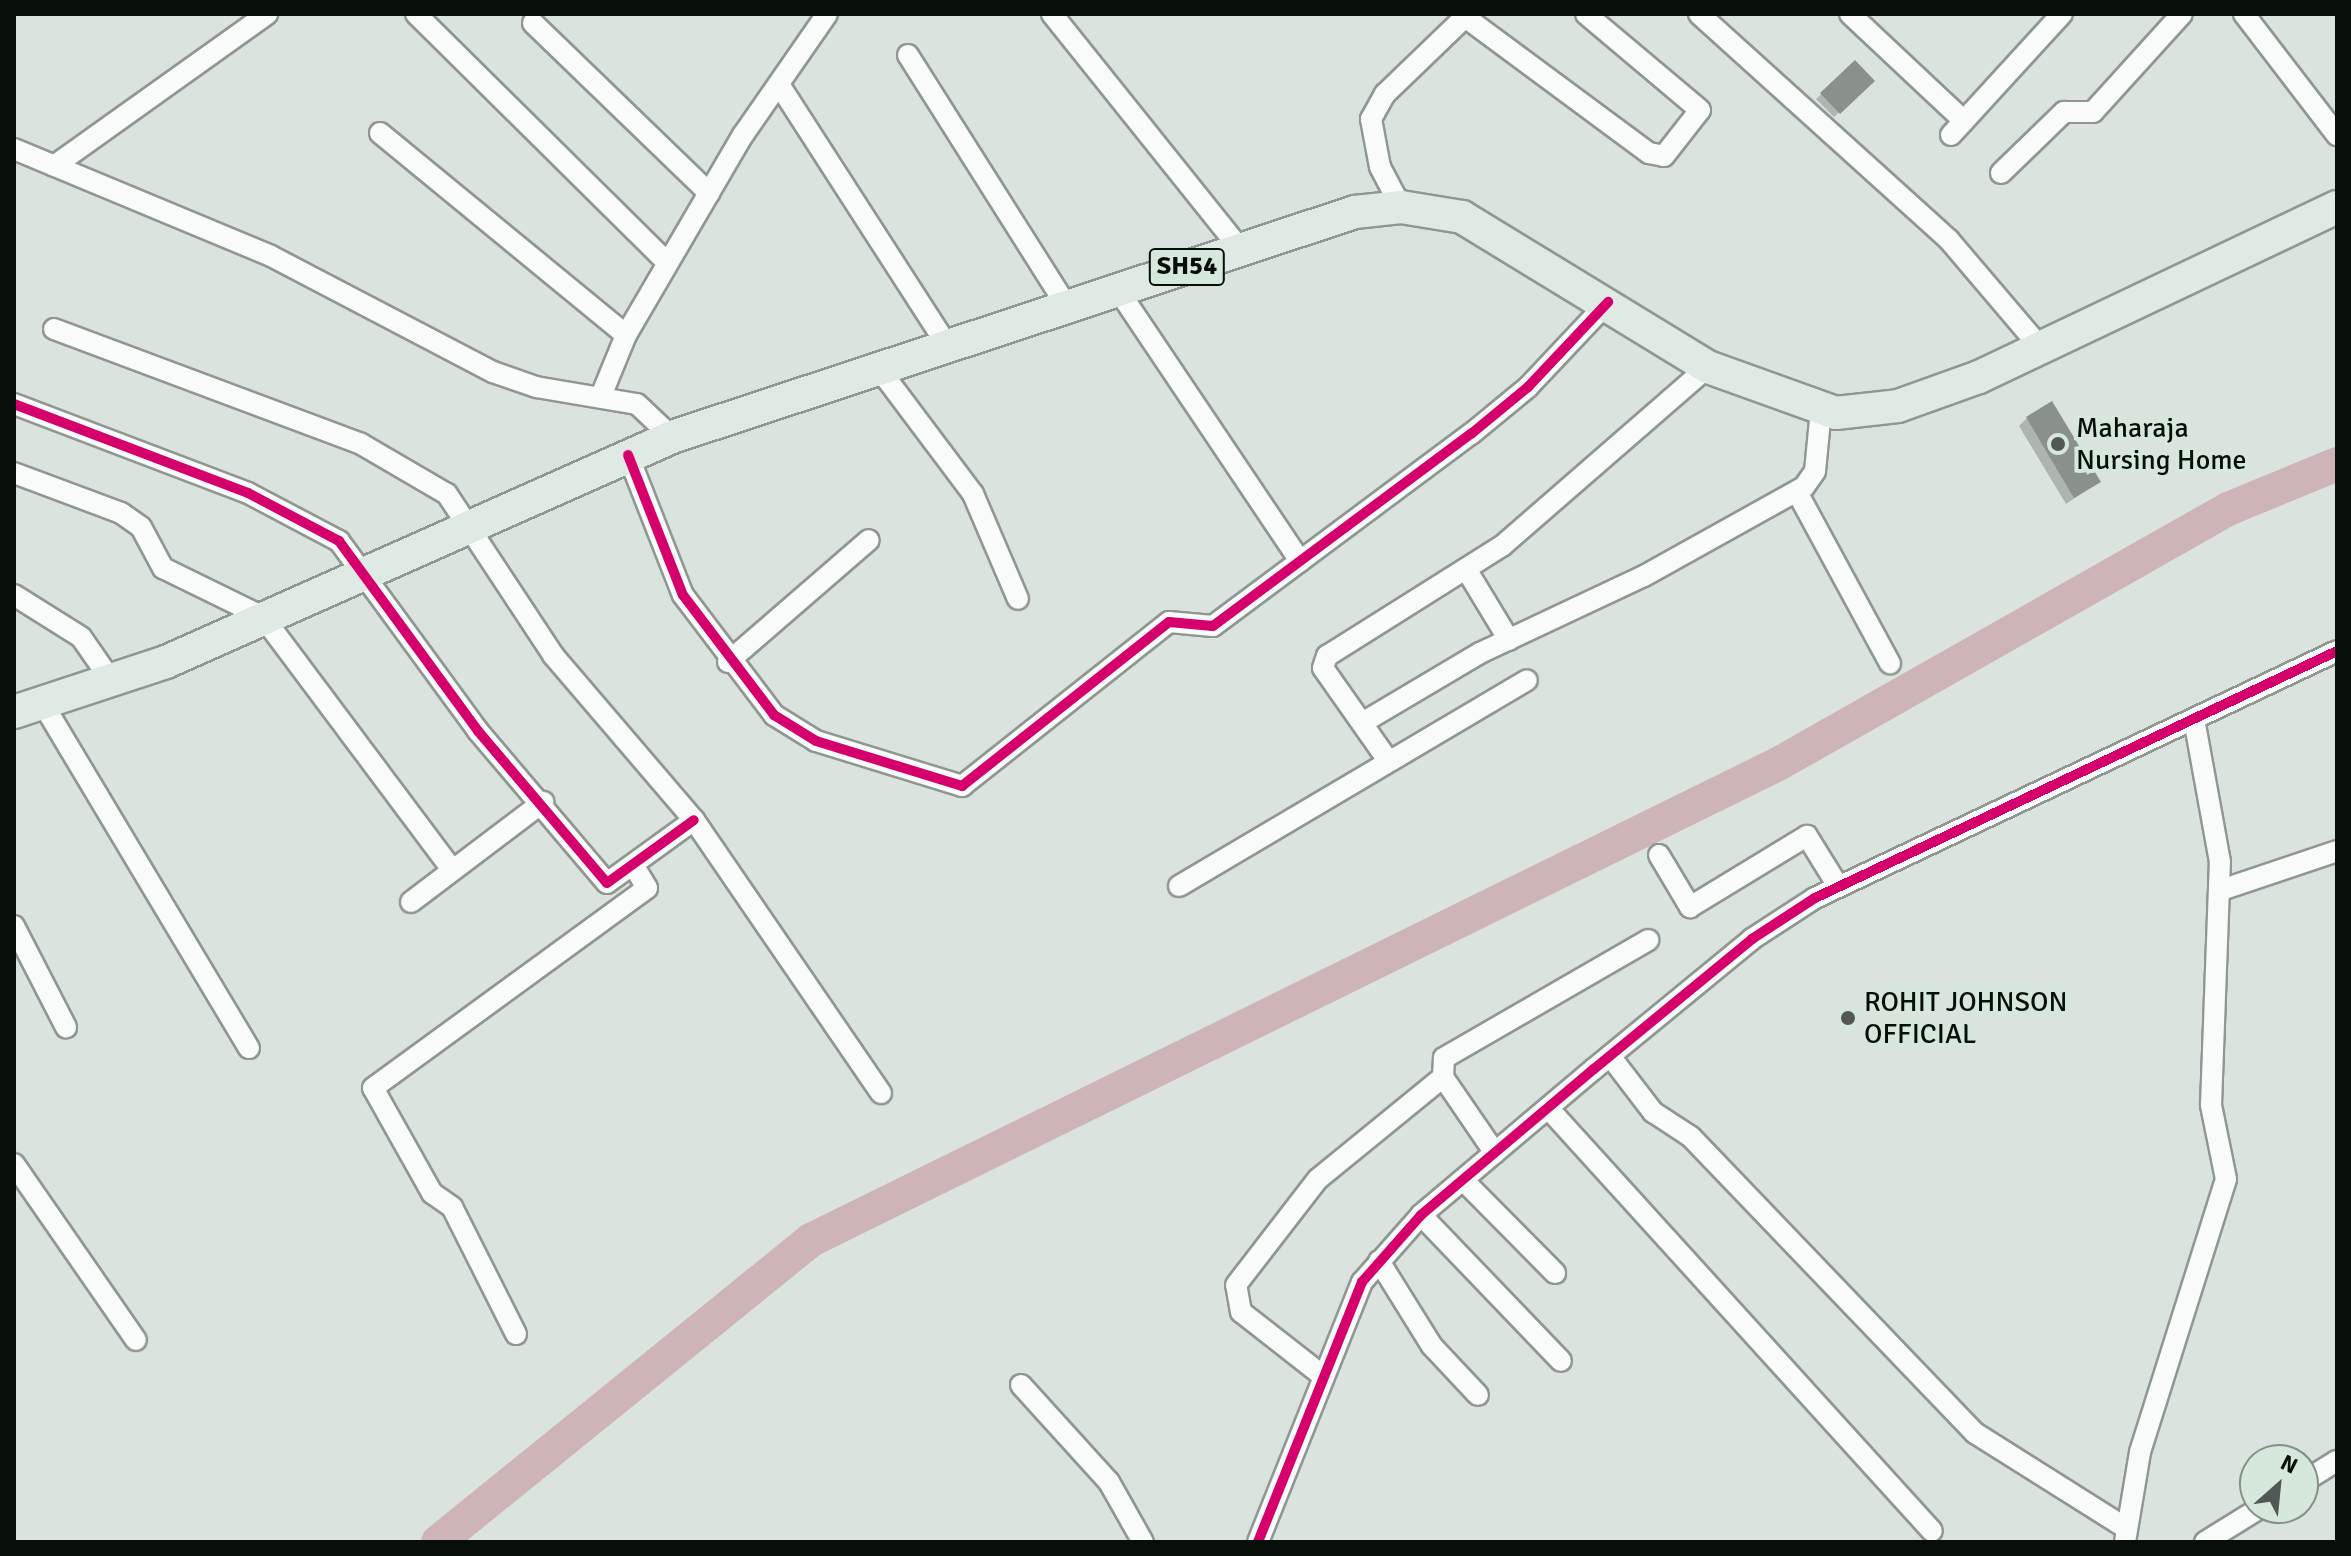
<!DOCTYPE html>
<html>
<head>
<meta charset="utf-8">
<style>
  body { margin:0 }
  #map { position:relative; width:2351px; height:1556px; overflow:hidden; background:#dae3dd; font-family:Signika,sans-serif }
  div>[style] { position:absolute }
  .shadow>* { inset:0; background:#0003 }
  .river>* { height:34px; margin:-17px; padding:0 17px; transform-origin:17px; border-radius:17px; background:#ceb4b6 }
  .building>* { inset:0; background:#8a918d }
  .roads { filter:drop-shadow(2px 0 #909792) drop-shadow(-2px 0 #909792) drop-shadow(0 2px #909792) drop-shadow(0 -2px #909792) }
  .street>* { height:20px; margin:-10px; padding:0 10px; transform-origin:10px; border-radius:10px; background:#f9fbfa }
  .primary>* { height:32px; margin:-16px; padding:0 16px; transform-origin:16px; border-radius:16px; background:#e0eae5 }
  .cycleway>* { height:10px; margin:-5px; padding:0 5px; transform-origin:5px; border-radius:5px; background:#d6006c }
  .dots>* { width:22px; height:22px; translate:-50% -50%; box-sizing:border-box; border:4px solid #d6e7dc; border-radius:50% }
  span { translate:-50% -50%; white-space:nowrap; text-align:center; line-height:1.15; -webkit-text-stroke:8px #d6e7dc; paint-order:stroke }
  .shield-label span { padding:2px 6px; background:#d6e7dc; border:2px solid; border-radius:6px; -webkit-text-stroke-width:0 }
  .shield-label { font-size:26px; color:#080e0a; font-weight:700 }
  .poi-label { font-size:28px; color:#080e0a }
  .left { translate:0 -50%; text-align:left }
  .frame { position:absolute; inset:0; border:16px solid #080e0a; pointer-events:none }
  .north { position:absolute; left:2239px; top:1444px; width:80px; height:80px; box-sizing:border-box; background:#d6e7dc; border:2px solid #849088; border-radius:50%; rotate:27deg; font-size:22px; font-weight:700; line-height:32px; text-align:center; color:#080e0a }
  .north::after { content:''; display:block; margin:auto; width:28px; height:36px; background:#525954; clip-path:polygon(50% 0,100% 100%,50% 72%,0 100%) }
</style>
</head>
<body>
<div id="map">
  <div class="shadow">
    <i style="clip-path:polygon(1855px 62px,1872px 81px,1834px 117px,1816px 99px)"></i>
    <i style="clip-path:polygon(2027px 418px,2099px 482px,2066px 504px,2019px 426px)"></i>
  </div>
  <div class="river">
    <i style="left:438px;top:1542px;width:480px;rotate:-39deg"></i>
    <i style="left:811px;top:1240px;width:1080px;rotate:-26.21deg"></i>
    <i style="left:1780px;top:763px;width:515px;rotate:-29.55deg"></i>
    <i style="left:2228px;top:509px;width:118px;rotate:-22.4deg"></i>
  </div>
  <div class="building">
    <i style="clip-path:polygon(1855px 60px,1875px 81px,1840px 114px,1820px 93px)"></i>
    <i style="clip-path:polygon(2052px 401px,2101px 482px,2074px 498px,2026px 417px)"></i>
  </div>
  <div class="roads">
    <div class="street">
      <i style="left:416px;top:14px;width:354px;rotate:44.7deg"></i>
      <i style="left:1052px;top:14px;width:297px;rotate:51.3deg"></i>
      <i style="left:1699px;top:14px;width:337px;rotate:42.1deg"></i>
      <i style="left:1949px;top:240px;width:140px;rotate:49.6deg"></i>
      <i style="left:1850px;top:14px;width:156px;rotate:43.2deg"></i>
      <i style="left:2244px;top:14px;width:153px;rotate:52.5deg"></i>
      <i style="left:1465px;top:17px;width:229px;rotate:36.5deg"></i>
      <i style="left:1649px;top:153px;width:15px;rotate:11deg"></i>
      <i style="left:1664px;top:156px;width:58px;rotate:-52deg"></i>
      <i style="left:1700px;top:110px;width:149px;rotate:-139.9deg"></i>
      <i style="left:533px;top:23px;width:245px;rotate:44deg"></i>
      <i style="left:908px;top:55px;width:303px;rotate:57.7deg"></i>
      <i style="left:780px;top:86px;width:314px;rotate:57.2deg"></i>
      <i style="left:380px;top:133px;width:318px;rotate:39.4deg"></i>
      <i style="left:1951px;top:135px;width:164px;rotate:-47.5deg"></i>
      <i style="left:14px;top:149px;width:278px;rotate:22.6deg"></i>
      <i style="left:271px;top:256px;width:250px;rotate:27.6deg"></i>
      <i style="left:493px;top:372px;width:46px;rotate:19.2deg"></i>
      <i style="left:536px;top:387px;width:102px;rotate:9.6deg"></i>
      <i style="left:637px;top:404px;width:48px;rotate:43.3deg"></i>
      <i style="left:54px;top:166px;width:262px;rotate:-35.5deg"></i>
      <i style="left:2001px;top:173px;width:88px;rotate:-44.1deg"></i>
      <i style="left:2064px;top:112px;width:29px"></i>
      <i style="left:2093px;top:112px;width:132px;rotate:-47.8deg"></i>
      <i style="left:1401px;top:207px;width:45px;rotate:-117.7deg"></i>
      <i style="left:1380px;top:167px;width:49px;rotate:-100.6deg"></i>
      <i style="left:1371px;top:119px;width:29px;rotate:-61deg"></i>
      <i style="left:1385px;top:94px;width:115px;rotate:-43.9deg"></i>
      <i style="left:1120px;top:293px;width:323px;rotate:56.1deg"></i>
      <i style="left:54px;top:329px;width:328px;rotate:20.5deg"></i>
      <i style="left:361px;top:444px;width:99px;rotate:30.2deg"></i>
      <i style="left:447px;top:494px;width:193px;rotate:56.6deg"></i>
      <i style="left:553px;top:655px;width:217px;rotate:49.5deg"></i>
      <i style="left:694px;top:820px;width:331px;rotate:55.6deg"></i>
      <i style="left:880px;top:370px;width:155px;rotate:53.1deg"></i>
      <i style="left:973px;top:494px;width:114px;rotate:66.8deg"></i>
      <i style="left:601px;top:396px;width:66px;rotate:-67.7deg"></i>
      <i style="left:626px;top:335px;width:232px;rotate:-59.7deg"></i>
      <i style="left:743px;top:135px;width:147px;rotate:-55.2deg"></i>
      <i style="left:14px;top:404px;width:250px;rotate:20.8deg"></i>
      <i style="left:248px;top:493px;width:103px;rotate:27.8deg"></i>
      <i style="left:339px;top:541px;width:235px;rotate:53.8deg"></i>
      <i style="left:478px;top:731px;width:199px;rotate:49.7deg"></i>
      <i style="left:607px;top:883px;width:107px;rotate:-35.9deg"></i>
      <i style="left:628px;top:455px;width:150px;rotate:68.6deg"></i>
      <i style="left:683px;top:595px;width:151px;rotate:52.8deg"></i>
      <i style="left:774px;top:715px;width:49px;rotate:31.8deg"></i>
      <i style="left:816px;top:741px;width:153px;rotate:17.1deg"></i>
      <i style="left:962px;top:786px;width:264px;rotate:-38.4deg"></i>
      <i style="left:1169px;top:622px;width:44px;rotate:5.2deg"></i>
      <i style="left:1213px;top:626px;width:322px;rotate:-36.7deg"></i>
      <i style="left:1471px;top:434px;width:74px;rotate:-39.5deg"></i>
      <i style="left:1528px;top:387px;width:117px;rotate:-46.7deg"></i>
      <i style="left:14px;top:473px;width:114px;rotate:20.5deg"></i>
      <i style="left:121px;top:513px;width:24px;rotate:35deg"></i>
      <i style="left:141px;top:527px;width:47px;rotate:61.8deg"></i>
      <i style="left:163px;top:568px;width:111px;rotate:26.1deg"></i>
      <i style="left:263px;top:617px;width:316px;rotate:53.2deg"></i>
      <i style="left:1797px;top:492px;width:195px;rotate:61.5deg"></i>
      <i style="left:1466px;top:569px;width:83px;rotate:58.8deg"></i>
      <i style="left:14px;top:595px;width:79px;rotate:32.1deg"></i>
      <i style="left:81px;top:637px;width:56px;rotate:55.2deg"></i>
      <i style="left:728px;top:662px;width:186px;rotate:-40.9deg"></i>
      <i style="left:43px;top:704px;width:401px;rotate:59.1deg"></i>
      <i style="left:1362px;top:723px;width:137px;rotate:-30.7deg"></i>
      <i style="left:1480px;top:653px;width:181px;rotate:-25.2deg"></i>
      <i style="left:1644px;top:576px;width:183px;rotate:-29.1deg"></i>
      <i style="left:1804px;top:487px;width:19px;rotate:-55deg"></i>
      <i style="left:1815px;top:471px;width:61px;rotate:-84.4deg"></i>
      <i style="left:1387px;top:759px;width:111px;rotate:-125.1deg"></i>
      <i style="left:1323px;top:668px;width:13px;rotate:-72deg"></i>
      <i style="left:1327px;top:656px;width:207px;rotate:-32.2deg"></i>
      <i style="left:1502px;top:546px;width:273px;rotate:-41deg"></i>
      <i style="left:1659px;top:855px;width:61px;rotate:59.2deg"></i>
      <i style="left:1690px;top:907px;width:137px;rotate:-31.3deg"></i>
      <i style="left:1807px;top:836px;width:59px;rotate:58.2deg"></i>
      <i style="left:1179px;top:886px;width:404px;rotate:-30.6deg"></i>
      <i style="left:2221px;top:890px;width:122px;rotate:-18.6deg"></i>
      <i style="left:411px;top:902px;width:166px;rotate:-37.1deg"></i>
      <i style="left:14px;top:926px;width:114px;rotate:62.8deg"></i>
      <i style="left:1610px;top:1056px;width:71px;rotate:52.5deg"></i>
      <i style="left:1653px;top:1112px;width:45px;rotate:33.3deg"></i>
      <i style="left:1691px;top:1137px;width:410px;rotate:46.2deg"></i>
      <i style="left:1975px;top:1433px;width:178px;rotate:32.2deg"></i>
      <i style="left:1548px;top:1108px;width:571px;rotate:47.77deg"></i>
      <i style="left:1495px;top:1153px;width:92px;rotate:-124.4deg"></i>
      <i style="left:1443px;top:1077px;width:19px;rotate:-87deg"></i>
      <i style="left:1444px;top:1058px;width:236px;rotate:-30deg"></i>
      <i style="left:14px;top:1164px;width:214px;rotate:55.3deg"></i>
      <i style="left:1463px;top:1180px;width:131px;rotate:45.3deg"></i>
      <i style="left:1421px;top:1215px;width:202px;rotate:46.2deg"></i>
      <i style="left:1379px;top:1261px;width:100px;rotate:58.1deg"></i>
      <i style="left:1432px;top:1346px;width:67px;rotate:46.8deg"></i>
      <i style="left:516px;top:1334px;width:142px;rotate:-116.7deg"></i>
      <i style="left:452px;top:1207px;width:24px;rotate:-145deg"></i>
      <i style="left:432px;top:1193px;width:120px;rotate:-119.3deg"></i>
      <i style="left:373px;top:1088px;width:339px;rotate:-36.1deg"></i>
      <i style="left:647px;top:888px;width:26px;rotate:-121deg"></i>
      <i style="left:1323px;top:1376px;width:104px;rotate:-142deg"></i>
      <i style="left:1241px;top:1312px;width:27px;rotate:-100deg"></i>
      <i style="left:1236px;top:1285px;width:134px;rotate:-52.3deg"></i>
      <i style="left:1318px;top:1179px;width:161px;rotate:-39.2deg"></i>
      <i style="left:1021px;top:1385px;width:131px;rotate:47.8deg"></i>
      <i style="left:1109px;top:1482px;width:69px;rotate:60.5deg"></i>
      <i style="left:2303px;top:1482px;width:40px;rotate:-32deg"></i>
      <i style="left:1258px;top:1542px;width:280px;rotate:-68.2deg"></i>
      <i style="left:1362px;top:1282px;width:89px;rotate:-48.6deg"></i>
      <i style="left:1421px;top:1215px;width:226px;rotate:-40.2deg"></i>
      <i style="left:1594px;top:1069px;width:205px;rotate:-39.4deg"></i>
      <i style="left:1752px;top:939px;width:75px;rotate:-33.1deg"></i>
      <i style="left:1815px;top:898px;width:577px;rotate:-25.32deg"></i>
      <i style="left:2125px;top:1542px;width:91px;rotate:-80.5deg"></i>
      <i style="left:2140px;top:1452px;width:286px;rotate:-72.5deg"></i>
      <i style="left:2226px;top:1179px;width:76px;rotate:-101.5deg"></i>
      <i style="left:2211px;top:1105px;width:243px;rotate:-87.9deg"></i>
      <i style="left:2220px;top:862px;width:140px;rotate:-100.3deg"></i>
      <i style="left:2205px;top:1542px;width:65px;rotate:-31.7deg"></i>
    </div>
    <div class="primary">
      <i style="left:14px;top:712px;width:160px;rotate:-18.2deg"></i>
      <i style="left:166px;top:662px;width:554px;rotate:-23.97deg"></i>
      <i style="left:672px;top:437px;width:719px;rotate:-18.23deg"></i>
      <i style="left:1355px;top:212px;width:46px;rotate:-6.2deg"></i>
      <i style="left:1401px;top:207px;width:62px;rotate:9.3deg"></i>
      <i style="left:1462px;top:217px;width:288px;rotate:31.4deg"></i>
      <i style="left:1708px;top:367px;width:136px;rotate:19.8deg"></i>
      <i style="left:1836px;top:413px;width:62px;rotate:-6.4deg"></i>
      <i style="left:1898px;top:406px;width:86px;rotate:-19.7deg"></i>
      <i style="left:1979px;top:377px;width:396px;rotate:-25.4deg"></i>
    </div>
  </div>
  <div class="cycleway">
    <i style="left:14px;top:404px;width:250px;rotate:20.8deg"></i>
    <i style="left:248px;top:493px;width:103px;rotate:27.8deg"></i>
    <i style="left:339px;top:541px;width:235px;rotate:53.8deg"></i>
    <i style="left:478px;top:731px;width:199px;rotate:49.7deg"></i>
    <i style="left:607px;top:883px;width:107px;rotate:-35.9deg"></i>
    <i style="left:628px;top:455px;width:150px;rotate:68.6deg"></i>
    <i style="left:683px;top:595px;width:151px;rotate:52.8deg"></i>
    <i style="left:774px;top:715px;width:49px;rotate:31.8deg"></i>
    <i style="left:816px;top:741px;width:153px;rotate:17.1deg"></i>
    <i style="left:962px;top:786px;width:264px;rotate:-38.4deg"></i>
    <i style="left:1169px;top:622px;width:44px;rotate:5.2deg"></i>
    <i style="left:1213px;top:626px;width:322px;rotate:-36.7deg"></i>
    <i style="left:1471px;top:434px;width:74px;rotate:-39.5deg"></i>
    <i style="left:1528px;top:387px;width:117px;rotate:-46.7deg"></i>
    <i style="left:1258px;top:1542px;width:280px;rotate:-68.2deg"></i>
    <i style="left:1362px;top:1282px;width:89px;rotate:-48.6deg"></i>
    <i style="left:1421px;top:1215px;width:226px;rotate:-40.2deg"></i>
    <i style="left:1594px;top:1069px;width:205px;rotate:-39.4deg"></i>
    <i style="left:1752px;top:939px;width:75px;rotate:-33.1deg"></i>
    <i style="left:1815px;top:898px;width:577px;rotate:-25.32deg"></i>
  </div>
  <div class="dots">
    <i style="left:2058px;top:444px;background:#525954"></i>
    <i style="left:1848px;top:1018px;background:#525954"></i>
  </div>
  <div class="shield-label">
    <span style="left:1187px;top:267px">SH54</span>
  </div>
  <div class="poi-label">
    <span class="left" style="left:2076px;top:444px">Maharaja<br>Nursing Home</span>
    <span class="left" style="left:1864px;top:1018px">ROHIT JOHNSON<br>OFFICIAL</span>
  </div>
  <div class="frame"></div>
  <div class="north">N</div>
</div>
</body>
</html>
